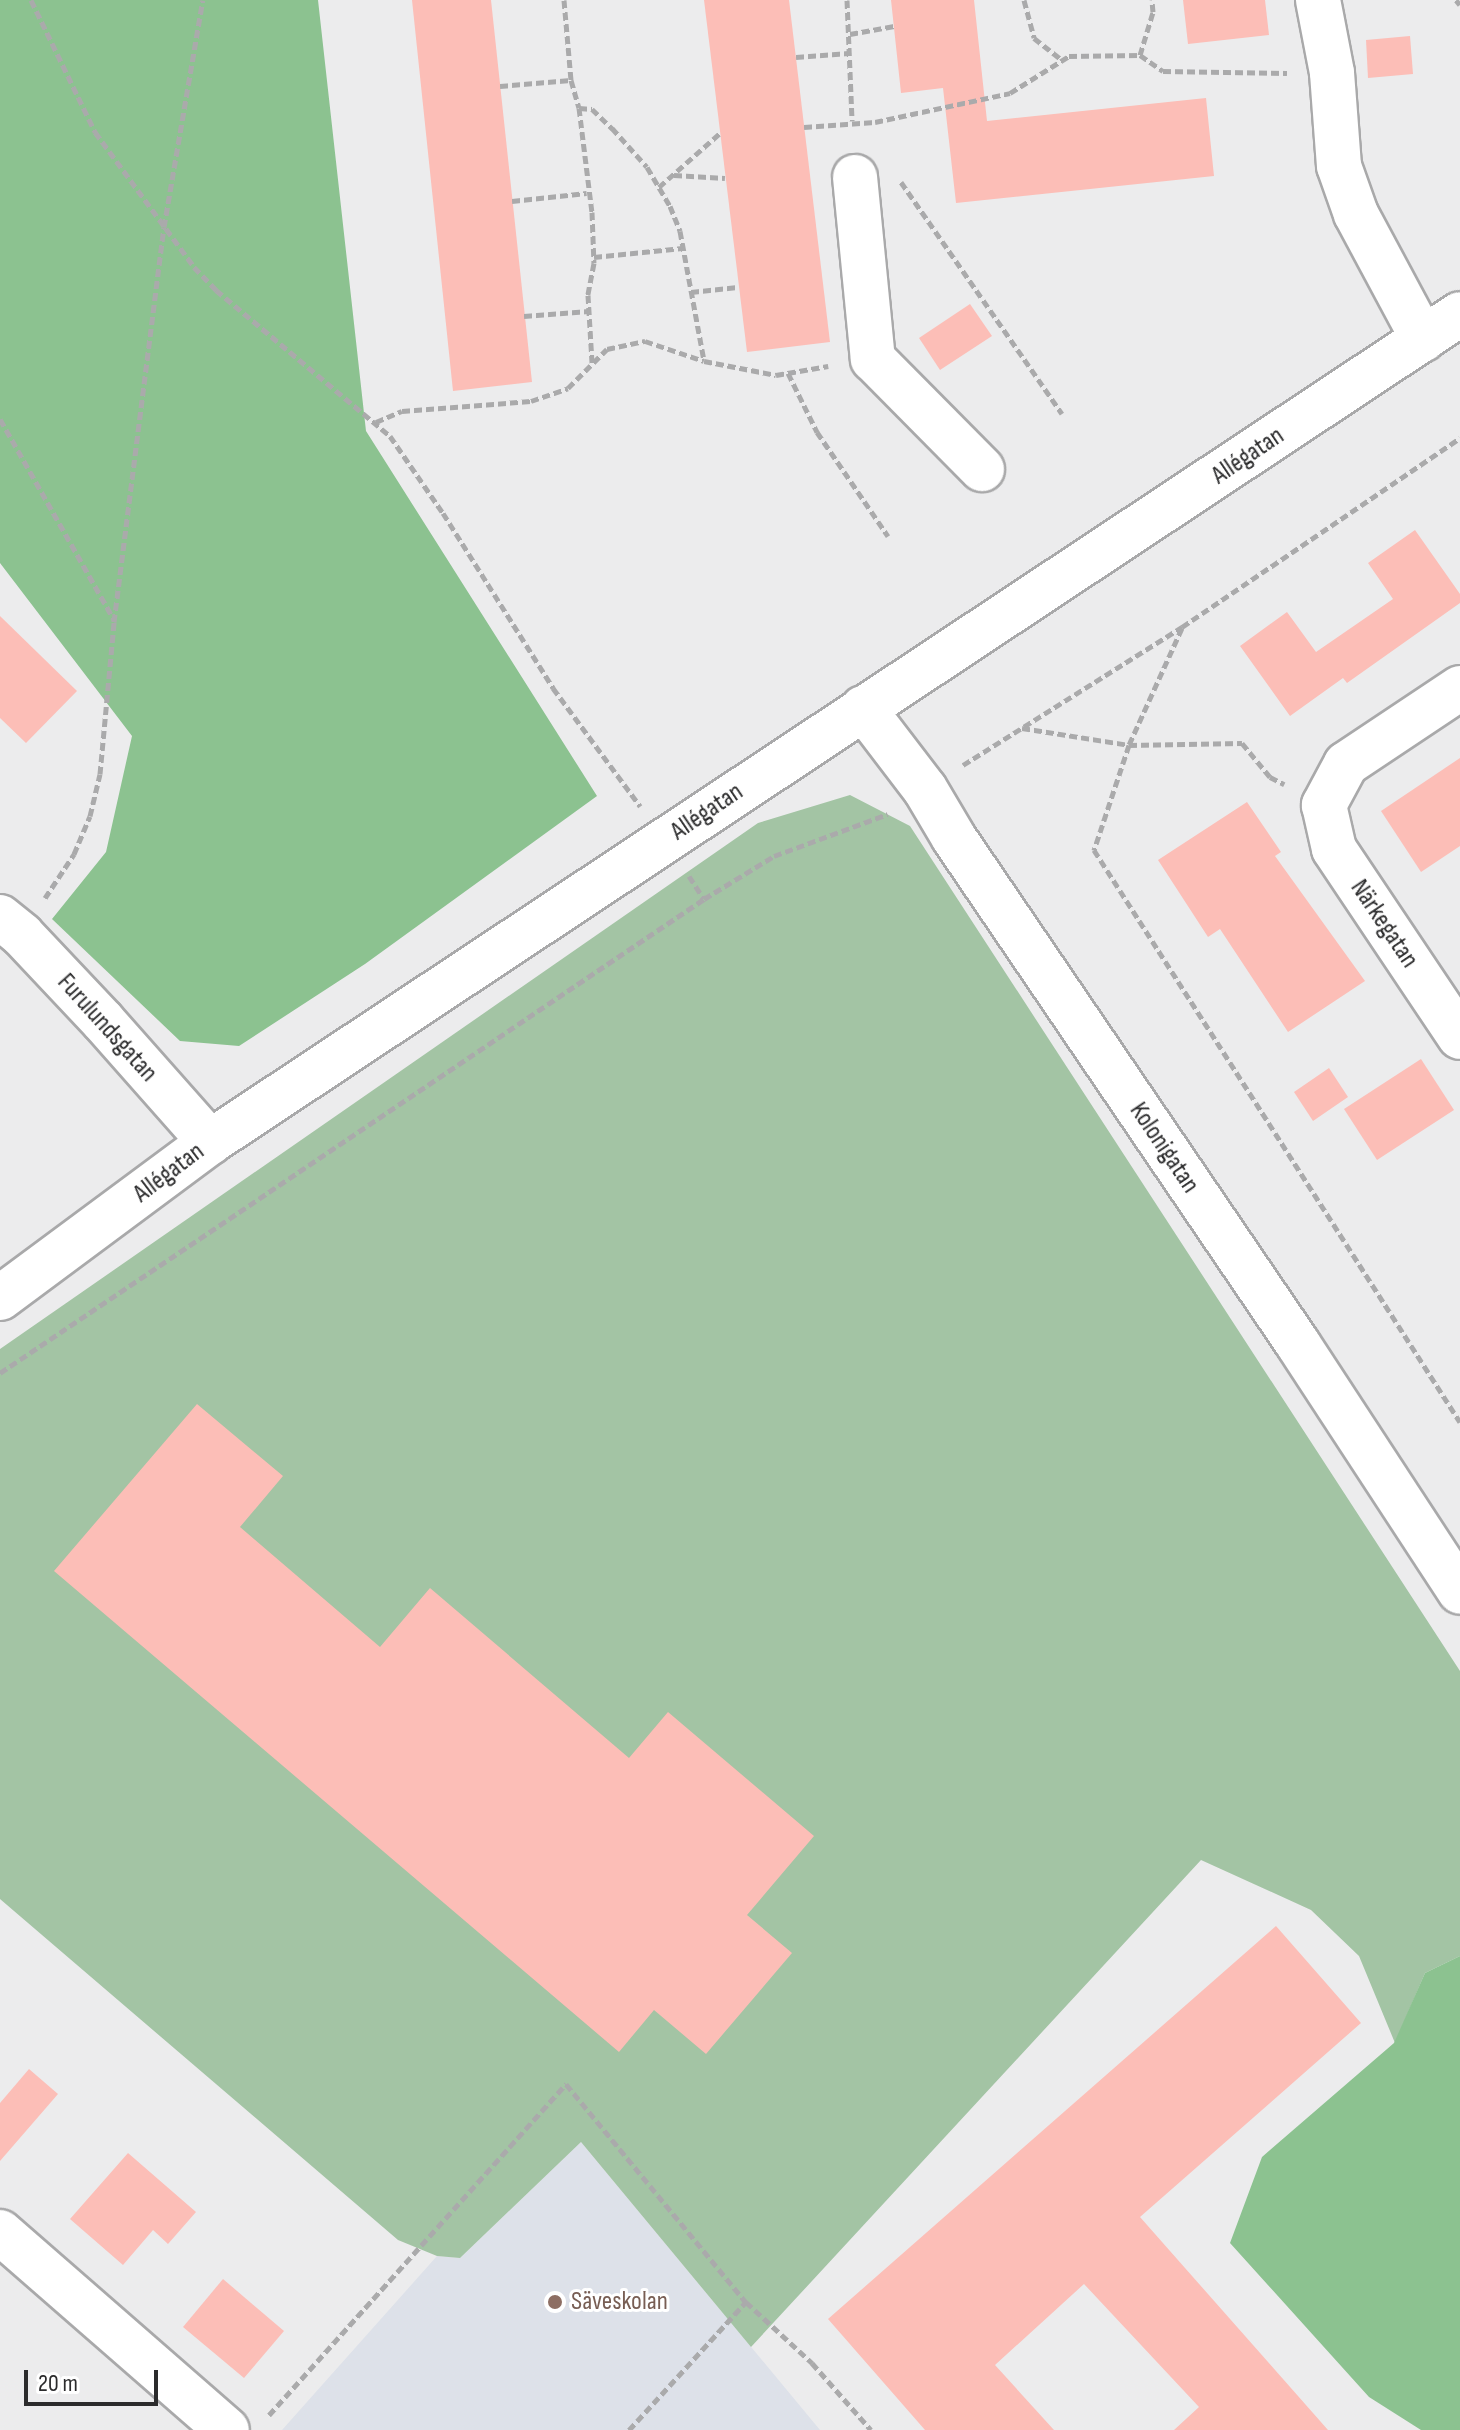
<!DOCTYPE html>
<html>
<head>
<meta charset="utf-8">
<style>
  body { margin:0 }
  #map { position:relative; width:1460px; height:2430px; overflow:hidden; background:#ececed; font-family:"Sofia Sans Condensed",sans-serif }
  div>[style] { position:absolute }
  .built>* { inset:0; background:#dde1e9 }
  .green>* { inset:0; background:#a3c4a4 }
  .forest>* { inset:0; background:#8cc290 }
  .building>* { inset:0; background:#fcbeb7 }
  .path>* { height:5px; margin-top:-2.5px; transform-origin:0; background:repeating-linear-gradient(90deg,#aaaaab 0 8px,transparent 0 12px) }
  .roads { filter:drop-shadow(2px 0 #a9a9aa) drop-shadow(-2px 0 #a9a9aa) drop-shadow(0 2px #a9a9aa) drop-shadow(0 -2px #a9a9aa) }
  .minor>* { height:44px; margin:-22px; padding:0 22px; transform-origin:22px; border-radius:22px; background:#fff }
  .dots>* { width:22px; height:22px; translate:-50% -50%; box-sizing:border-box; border:4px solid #fff; border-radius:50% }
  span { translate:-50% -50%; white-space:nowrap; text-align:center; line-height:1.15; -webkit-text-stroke:6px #fff; paint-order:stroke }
  .street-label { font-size:26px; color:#2b2b2c }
  .education-label { font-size:26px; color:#785e54 }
  .left { translate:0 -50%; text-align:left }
  .scale { position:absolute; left:24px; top:2370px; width:134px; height:36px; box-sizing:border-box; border:4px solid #2b2b2c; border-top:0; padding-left:10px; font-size:24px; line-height:28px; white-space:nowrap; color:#2b2b2c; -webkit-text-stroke:6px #fff; paint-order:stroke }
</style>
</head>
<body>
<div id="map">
  <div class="built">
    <i style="clip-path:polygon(581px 2142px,820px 2430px,282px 2430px,437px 2256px,460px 2258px)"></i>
  </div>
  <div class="green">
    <i style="clip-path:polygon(850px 795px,910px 826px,1460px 1671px,1460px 1956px,1425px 1973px,1395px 2043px,1359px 1956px,1311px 1910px,1201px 1860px,751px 2347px,581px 2142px,460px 2258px,437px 2256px,398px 2240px,0 1899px,0 1349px,758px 823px)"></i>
  </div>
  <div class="forest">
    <i style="clip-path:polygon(0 0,318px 0,366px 431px,597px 796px,365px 964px,239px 1046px,180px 1041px,52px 919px,106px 852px,132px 736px,0 563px)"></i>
    <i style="clip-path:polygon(1460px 1956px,1460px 2430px,1421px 2430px,1369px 2397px,1230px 2243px,1262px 2157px,1394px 2043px,1425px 1973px)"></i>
  </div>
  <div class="building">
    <i style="clip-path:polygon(412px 0,491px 0,532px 382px,453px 391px)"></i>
    <i style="clip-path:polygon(704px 0,789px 0,830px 342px,747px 352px)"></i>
    <i style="clip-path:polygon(891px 0,974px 0,987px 121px,1206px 98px,1214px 176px,956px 203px,943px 88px,901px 93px)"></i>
    <i style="clip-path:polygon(1183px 0,1265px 0,1269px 35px,1188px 44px)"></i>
    <i style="clip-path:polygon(1410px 36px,1413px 74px,1368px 78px,1366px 40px)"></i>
    <i style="clip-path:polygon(970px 304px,992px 336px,940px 370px,919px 338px)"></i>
    <i style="clip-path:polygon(1415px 530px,1460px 594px,1460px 603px,1347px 683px,1343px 678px,1290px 716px,1240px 646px,1287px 612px,1316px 652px,1393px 599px,1368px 563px)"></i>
    <i style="clip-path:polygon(0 616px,77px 691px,26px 743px,0 718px)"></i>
    <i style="clip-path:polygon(1460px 758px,1460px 846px,1421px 872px,1381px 811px)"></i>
    <i style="clip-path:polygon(1247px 802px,1281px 852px,1275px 856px,1365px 981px,1288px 1032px,1220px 929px,1208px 937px,1158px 860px)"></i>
    <i style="clip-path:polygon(1421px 1059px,1454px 1110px,1377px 1160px,1344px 1109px)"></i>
    <i style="clip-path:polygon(1329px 1068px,1348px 1097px,1313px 1121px,1294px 1092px)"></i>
    <i style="clip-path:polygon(197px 1404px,283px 1476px,240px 1527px,380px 1647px,430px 1588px,629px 1758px,668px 1712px,814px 1836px,747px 1915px,792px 1953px,706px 2054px,654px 2010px,619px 2052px,54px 1571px)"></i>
    <i style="clip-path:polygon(1276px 1926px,1361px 2023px,1140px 2217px,1328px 2430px,1174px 2430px,1199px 2407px,1084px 2284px,995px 2365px,1054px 2430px,925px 2430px,828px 2319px)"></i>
    <i style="clip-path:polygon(29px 2069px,58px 2094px,0 2161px,0 2103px)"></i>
    <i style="clip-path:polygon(128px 2153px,196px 2212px,168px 2244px,153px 2230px,123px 2265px,70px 2219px)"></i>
    <i style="clip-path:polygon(223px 2279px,284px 2331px,244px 2378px,183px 2327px)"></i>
  </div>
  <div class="path">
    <i style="left:31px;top:0;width:147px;rotate:64.1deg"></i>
    <i style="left:95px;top:132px;width:167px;rotate:53.7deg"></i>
    <i style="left:194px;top:267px;width:32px;rotate:46deg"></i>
    <i style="left:216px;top:290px;width:227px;rotate:40deg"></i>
    <i style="left:390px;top:436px;width:93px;rotate:55.5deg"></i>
    <i style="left:443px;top:513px;width:207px;rotate:57.8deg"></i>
    <i style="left:553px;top:688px;width:147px;rotate:53.6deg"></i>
    <i style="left:564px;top:0;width:80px;rotate:85deg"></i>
    <i style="left:571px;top:80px;width:29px;rotate:74deg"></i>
    <i style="left:579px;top:108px;width:105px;rotate:82.9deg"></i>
    <i style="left:592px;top:212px;width:51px;rotate:87.8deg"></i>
    <i style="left:594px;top:263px;width:33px;rotate:101deg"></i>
    <i style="left:588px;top:295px;width:68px;rotate:86.6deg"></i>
    <i style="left:847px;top:0;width:121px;rotate:87.6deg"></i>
    <i style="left:1024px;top:0;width:39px;rotate:75deg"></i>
    <i style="left:1034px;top:38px;width:36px;rotate:38deg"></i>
    <i style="left:1456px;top:0;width:6px;rotate:51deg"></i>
    <i style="left:850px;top:34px;width:45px;rotate:-10.3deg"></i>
    <i style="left:1140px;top:55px;width:45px;rotate:-73.2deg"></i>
    <i style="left:1153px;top:12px;width:12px;rotate:-95deg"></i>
    <i style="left:796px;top:57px;width:53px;rotate:-4.3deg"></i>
    <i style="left:500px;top:86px;width:71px;rotate:-4.8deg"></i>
    <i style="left:579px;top:108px;width:13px;rotate:4deg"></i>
    <i style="left:592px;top:109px;width:28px;rotate:44deg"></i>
    <i style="left:612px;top:128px;width:52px;rotate:48.1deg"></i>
    <i style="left:647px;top:167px;width:45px;rotate:59.5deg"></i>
    <i style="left:670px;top:206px;width:27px;rotate:68deg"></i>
    <i style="left:680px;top:231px;width:131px;rotate:79.5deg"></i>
    <i style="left:804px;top:127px;width:71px;rotate:-4deg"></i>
    <i style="left:875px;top:122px;width:138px;rotate:-12.1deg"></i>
    <i style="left:1010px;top:93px;width:70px;rotate:-32.1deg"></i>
    <i style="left:1069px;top:56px;width:71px;rotate:-0.8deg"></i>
    <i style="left:1140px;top:55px;width:28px;rotate:35deg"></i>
    <i style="left:1163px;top:71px;width:124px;rotate:0.9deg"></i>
    <i style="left:674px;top:175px;width:51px;rotate:3.4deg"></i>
    <i style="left:901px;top:182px;width:282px;rotate:55.2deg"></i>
    <i style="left:659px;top:187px;width:81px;rotate:-41.5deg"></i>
    <i style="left:512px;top:201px;width:75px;rotate:-6.1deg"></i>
    <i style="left:594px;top:257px;width:89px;rotate:-5.8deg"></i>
    <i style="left:691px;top:292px;width:47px;rotate:-6.1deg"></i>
    <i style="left:524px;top:316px;width:65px;rotate:-4.4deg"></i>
    <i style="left:788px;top:373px;width:66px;rotate:63.8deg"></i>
    <i style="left:817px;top:432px;width:126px;rotate:55.7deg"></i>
    <i style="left:0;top:419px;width:231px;rotate:60.4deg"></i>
    <i style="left:376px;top:422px;width:28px;rotate:-23deg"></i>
    <i style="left:402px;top:411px;width:129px;rotate:-4.4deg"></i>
    <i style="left:531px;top:401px;width:39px;rotate:-19deg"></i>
    <i style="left:568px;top:388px;width:55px;rotate:-45deg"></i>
    <i style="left:607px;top:349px;width:39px;rotate:-12deg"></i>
    <i style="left:645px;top:341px;width:62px;rotate:18.7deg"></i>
    <i style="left:704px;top:361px;width:73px;rotate:11deg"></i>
    <i style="left:776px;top:375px;width:53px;rotate:-9.8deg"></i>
    <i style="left:1182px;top:628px;width:128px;rotate:114.4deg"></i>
    <i style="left:1129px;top:745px;width:111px;rotate:108.4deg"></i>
    <i style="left:1094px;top:850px;width:679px;rotate:57.39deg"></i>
    <i style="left:1022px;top:728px;width:108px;rotate:9deg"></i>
    <i style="left:1129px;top:745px;width:113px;rotate:-1deg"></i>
    <i style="left:1242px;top:743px;width:44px;rotate:50.5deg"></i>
    <i style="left:1270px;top:777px;width:16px;rotate:27deg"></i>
    <i style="left:963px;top:765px;width:259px;rotate:-32.2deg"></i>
    <i style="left:1182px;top:627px;width:336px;rotate:-34.2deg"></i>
    <i style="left:689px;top:876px;width:27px;rotate:57deg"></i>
    <i style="left:45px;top:898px;width:53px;rotate:-56.6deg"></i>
    <i style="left:74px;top:854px;width:41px;rotate:-67.2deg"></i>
    <i style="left:90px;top:816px;width:43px;rotate:-76.6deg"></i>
    <i style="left:100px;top:774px;width:153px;rotate:-84.7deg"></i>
    <i style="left:114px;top:622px;width:398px;rotate:-82.8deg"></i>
    <i style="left:164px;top:227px;width:230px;rotate:-80.3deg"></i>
    <i style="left:0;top:1373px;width:849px;rotate:-33.95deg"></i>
    <i style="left:704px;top:899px;width:82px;rotate:-31.6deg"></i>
    <i style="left:774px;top:856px;width:121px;rotate:-20.2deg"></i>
    <i style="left:269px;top:2415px;width:445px;rotate:-48.1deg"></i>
    <i style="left:566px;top:2084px;width:283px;rotate:50.5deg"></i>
    <i style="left:746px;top:2302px;width:90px;rotate:42.7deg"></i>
    <i style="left:812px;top:2363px;width:89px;rotate:48.6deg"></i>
    <i style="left:629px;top:2430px;width:173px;rotate:-47.6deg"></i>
  </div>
  <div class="roads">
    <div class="minor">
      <i style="left:1318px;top:0;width:74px;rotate:79.1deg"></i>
      <i style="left:1332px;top:73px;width:93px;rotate:85.7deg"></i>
      <i style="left:1339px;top:166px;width:51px;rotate:70.5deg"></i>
      <i style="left:1356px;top:214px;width:142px;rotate:61.8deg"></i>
      <i style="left:855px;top:177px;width:183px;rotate:84.4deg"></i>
      <i style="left:873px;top:359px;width:155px;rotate:45.3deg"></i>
      <i style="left:1460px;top:688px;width:137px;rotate:146.3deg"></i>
      <i style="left:1346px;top:764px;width:47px;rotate:118.2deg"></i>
      <i style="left:1324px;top:805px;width:45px;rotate:77.2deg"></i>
      <i style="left:1334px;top:849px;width:226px;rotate:56.2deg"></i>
      <i style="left:863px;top:708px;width:102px;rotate:52.6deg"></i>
      <i style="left:925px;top:789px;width:57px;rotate:59.4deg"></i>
      <i style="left:954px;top:838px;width:612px;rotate:55.79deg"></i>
      <i style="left:1298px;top:1344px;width:296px;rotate:56.8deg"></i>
      <i style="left:0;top:917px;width:28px;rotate:39deg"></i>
      <i style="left:22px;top:935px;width:118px;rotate:46.7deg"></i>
      <i style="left:103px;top:1021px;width:162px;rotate:48.5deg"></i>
      <i style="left:0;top:1298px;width:262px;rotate:-36.6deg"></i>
      <i style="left:210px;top:1142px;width:1499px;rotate:-33.52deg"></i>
      <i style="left:0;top:2232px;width:301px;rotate:41.1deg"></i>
    </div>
  </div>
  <div class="dots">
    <i style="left:555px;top:2302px;background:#8d6e63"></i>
  </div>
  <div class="street-label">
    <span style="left:1248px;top:456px;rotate:-34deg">Allégatan</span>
    <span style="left:707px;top:812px;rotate:-34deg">Allégatan</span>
    <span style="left:1384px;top:924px;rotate:56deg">Närkegatan</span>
    <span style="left:107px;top:1028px;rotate:48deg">Furulundsgatan</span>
    <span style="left:1164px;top:1148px;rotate:56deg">Kolonigatan</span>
    <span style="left:169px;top:1173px;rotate:-37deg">Allégatan</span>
  </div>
  <div class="education-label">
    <span class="left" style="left:571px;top:2302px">Säveskolan</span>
  </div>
  <div class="scale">20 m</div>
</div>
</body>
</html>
